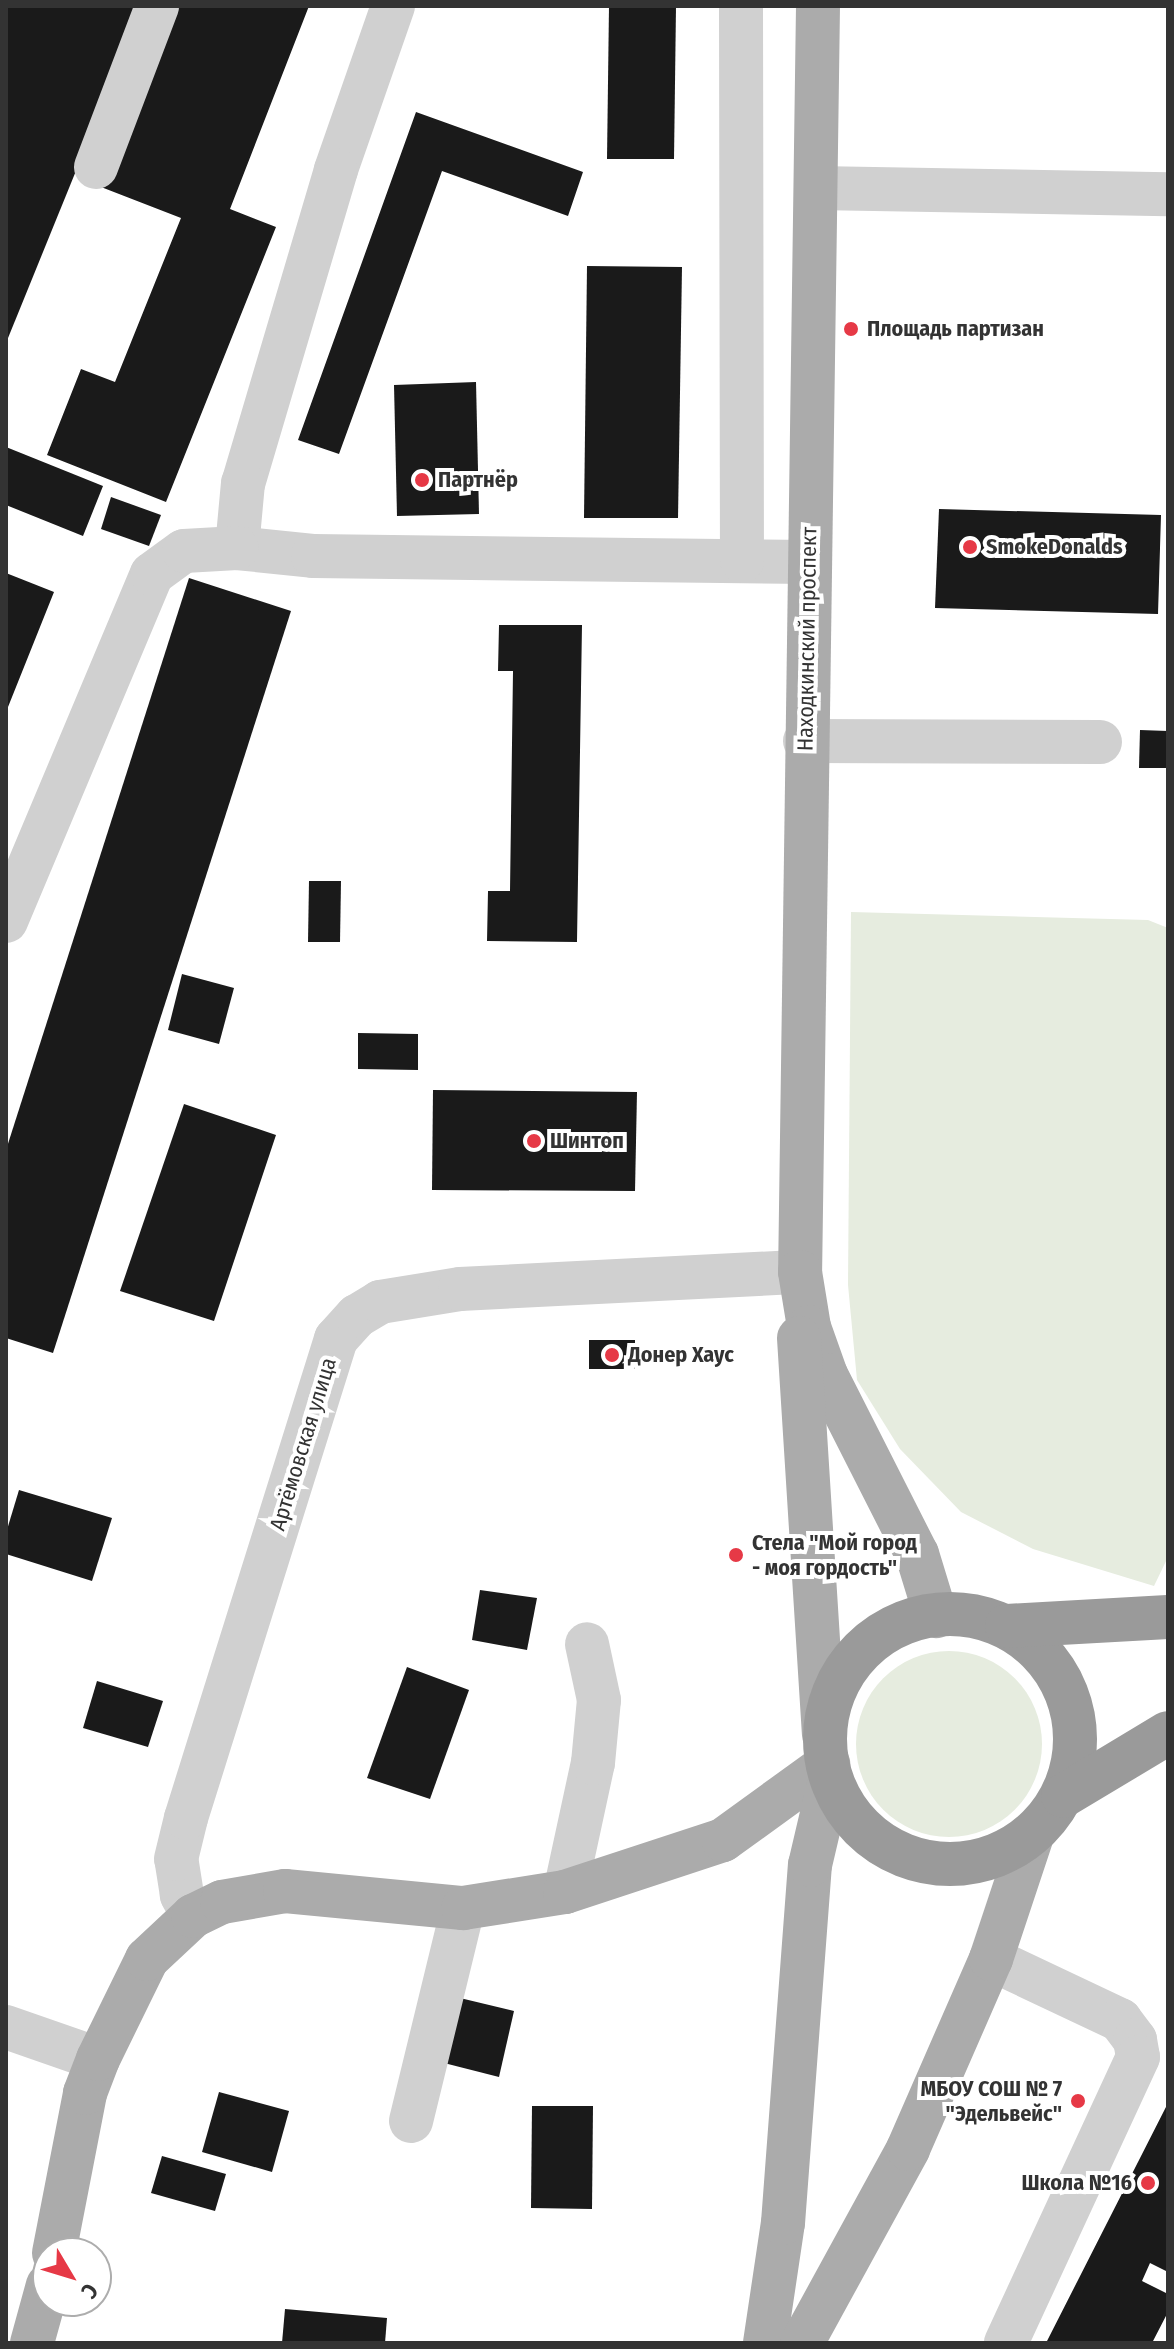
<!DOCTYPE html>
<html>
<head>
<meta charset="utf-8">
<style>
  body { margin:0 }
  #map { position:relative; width:1174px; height:2349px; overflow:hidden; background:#fff; font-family:"Fira Sans Condensed",sans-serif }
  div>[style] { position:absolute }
  .green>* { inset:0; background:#e6ecdf }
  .round { border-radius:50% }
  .building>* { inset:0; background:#1a1a1a }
  .minor>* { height:44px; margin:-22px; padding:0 22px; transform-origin:22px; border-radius:22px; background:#d0d0d0 }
  .major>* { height:44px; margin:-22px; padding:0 22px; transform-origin:22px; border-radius:22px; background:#ababab }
  .highway>* { height:44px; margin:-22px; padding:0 22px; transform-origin:22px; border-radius:22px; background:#9a9a9a }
  .highway>.ring { margin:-22px; padding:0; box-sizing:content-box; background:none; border:44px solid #9a9a9a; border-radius:50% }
  .dots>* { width:22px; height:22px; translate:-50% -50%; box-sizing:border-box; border:4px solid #fff; border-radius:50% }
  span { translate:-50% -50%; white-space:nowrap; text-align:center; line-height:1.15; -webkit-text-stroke:8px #fff; paint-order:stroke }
  .poi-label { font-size:22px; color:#333; font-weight:700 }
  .left { translate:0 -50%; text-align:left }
  .right { translate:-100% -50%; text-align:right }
  .street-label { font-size:22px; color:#333 }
  .frame { position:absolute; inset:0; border:8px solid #333; pointer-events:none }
  .north { position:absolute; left:32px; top:2237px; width:80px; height:80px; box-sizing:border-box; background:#fff; border:2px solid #adadad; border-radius:50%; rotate:128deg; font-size:22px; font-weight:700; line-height:32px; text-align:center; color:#333 }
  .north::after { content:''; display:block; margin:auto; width:28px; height:36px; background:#e63946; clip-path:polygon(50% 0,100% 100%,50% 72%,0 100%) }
</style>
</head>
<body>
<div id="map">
  <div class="green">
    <i style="clip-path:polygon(851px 912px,1148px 920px,1168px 928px,1168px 1557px,1154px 1586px,1033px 1549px,961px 1512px,900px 1449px,857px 1380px,848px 1285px)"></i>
    <i class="round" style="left:856px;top:1651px;width:186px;height:186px"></i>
  </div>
  <div class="building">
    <i style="clip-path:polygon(6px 6px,143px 6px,6px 343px)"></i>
    <i style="clip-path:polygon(171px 6px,309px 6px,230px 209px,276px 227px,166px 502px,47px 455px,81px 369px,115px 382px,181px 218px,101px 187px)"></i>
    <i style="clip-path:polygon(609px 6px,676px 6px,674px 159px,607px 159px)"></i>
    <i style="clip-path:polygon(416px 112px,583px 172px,568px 216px,442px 171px,339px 454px,298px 440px)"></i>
    <i style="clip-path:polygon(587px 266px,682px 267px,678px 518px,584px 518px)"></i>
    <i style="clip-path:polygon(476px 382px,479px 514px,397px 516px,394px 385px)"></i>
    <i style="clip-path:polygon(6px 447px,103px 486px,83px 536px,6px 505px)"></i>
    <i style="clip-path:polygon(111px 497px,161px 515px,149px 546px,101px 529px)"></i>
    <i style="clip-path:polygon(939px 509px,1161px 515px,1158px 614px,935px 608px)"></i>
    <i style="clip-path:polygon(6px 573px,54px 592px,6px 712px)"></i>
    <i style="clip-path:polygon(189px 578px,291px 611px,53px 1353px,6px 1338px,6px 1150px)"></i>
    <i style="clip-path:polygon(499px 625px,582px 625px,577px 942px,487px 941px,488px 891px,510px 891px,513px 671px,498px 671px)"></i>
    <i style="clip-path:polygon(1140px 730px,1168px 731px,1168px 768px,1139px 768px)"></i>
    <i style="clip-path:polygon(309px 881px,341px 881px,340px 942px,308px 942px)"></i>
    <i style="clip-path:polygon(182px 974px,234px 988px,219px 1044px,168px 1030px)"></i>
    <i style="clip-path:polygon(358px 1033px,418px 1034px,418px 1070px,358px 1069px)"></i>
    <i style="clip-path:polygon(433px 1090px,637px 1092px,635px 1191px,432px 1190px)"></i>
    <i style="clip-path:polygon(184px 1104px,276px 1135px,214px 1321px,120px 1291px)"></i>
    <i style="clip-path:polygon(589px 1340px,635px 1340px,635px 1369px,589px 1369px)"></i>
    <i style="clip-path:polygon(19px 1490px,112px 1518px,92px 1581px,6px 1554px,6px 1533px)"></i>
    <i style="clip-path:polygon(480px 1590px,537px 1598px,527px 1650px,472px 1640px)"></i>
    <i style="clip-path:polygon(407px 1667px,469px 1690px,430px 1799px,367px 1778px)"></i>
    <i style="clip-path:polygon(97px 1681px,163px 1701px,148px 1747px,83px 1728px)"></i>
    <i style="clip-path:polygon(460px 1998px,514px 2011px,499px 2077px,444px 2063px)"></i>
    <i style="clip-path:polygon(219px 2092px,289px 2111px,272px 2172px,202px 2152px)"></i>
    <i style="clip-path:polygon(1168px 2103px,1168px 2272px,1150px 2263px,1142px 2281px,1168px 2294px,1168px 2312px,1152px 2343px,1046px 2343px)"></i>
    <i style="clip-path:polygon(532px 2106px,593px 2106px,592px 2209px,531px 2208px)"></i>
    <i style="clip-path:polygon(162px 2156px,226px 2174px,215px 2211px,151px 2193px)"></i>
    <i style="clip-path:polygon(285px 2309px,387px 2318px,385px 2343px,282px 2343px)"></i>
  </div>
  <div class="minor">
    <i style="left:393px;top:6px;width:174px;rotate:109.2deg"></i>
    <i style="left:336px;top:170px;width:327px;rotate:106.5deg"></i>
    <i style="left:243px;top:483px;width:65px;rotate:95.3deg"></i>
    <i style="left:237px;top:548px;width:76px;rotate:6deg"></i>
    <i style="left:313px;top:556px;width:496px;rotate:0.7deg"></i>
    <i style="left:741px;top:6px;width:555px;rotate:89.9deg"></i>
    <i style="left:96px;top:167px;width:172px;rotate:-69.2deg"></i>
    <i style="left:816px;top:188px;width:352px;rotate:1deg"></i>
    <i style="left:805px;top:741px;width:295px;rotate:0.2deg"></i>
    <i style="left:6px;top:921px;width:376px;rotate:-67.2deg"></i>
    <i style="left:152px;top:574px;width:39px;rotate:-36deg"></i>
    <i style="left:184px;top:551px;width:53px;rotate:-3.2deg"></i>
    <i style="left:565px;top:1892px;width:132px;rotate:-77.8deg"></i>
    <i style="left:593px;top:1763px;width:63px;rotate:-84.6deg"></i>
    <i style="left:599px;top:1700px;width:57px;rotate:-102.1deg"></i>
    <i style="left:193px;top:1916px;width:24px;rotate:-118deg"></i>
    <i style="left:182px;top:1895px;width:36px;rotate:-99deg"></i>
    <i style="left:176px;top:1859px;width:42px;rotate:-76.3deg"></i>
    <i style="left:186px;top:1818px;width:502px;rotate:-72.61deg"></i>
    <i style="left:336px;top:1339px;width:31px;rotate:-48deg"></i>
    <i style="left:357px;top:1316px;width:27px;rotate:-31deg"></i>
    <i style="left:380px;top:1302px;width:81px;rotate:-9.2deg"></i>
    <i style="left:460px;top:1289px;width:340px;rotate:-2.9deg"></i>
    <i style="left:991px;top:1959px;width:143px;rotate:25.3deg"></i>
    <i style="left:1120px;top:2020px;width:25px;rotate:53deg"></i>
    <i style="left:1135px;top:2040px;width:17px;rotate:80deg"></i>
    <i style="left:1138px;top:2057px;width:315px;rotate:114.8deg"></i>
    <i style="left:6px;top:2027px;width:97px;rotate:19.2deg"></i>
    <i style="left:411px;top:2121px;width:219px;rotate:-76.3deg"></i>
  </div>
  <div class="major">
    <i style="left:818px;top:6px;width:1266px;rotate:90.81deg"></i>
    <i style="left:800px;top:1272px;width:56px;rotate:80.7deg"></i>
    <i style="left:809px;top:1327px;width:51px;rotate:70.5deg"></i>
    <i style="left:826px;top:1375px;width:201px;rotate:63.1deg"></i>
    <i style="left:917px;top:1554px;width:65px;rotate:73deg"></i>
    <i style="left:799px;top:1338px;width:397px;rotate:86.4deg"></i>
    <i style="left:54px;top:2253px;width:163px;rotate:-79deg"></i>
    <i style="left:85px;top:2093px;width:36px;rotate:-69deg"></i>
    <i style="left:98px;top:2059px;width:111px;rotate:-63.9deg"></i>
    <i style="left:147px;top:1959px;width:63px;rotate:-43.1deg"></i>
    <i style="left:193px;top:1916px;width:32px;rotate:-26deg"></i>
    <i style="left:222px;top:1902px;width:64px;rotate:-9.9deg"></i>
    <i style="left:285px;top:1891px;width:179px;rotate:5.5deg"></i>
    <i style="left:463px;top:1908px;width:103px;rotate:-8.9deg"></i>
    <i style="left:565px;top:1892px;width:166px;rotate:-18.2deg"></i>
    <i style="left:723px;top:1840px;width:130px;rotate:-35.9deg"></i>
    <i style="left:32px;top:2343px;width:60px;rotate:-74.6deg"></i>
    <i style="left:765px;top:2343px;width:121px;rotate:-81.5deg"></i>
    <i style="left:783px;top:2223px;width:359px;rotate:-85.7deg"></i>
    <i style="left:810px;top:1865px;width:87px;rotate:-76.8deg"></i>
    <i style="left:802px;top:2343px;width:221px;rotate:-61.3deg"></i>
    <i style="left:908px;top:2149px;width:207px;rotate:-66.4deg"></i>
    <i style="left:991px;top:1959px;width:130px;rotate:-71.6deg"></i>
  </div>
  <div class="highway">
    <i class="ring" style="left:825px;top:1614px;width:206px;height:206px"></i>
    <i style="left:1007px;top:1626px;width:161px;rotate:-3.2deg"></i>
    <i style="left:1063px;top:1796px;width:122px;rotate:-31deg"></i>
  </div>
  <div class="dots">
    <i style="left:851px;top:329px;background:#e63946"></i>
    <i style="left:422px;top:480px;background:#e63946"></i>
    <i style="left:970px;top:547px;background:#e63946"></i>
    <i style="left:534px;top:1141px;background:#e63946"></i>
    <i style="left:612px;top:1355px;background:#e63946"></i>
    <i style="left:736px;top:1555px;background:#e63946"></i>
    <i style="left:1078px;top:2101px;background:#e63946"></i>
    <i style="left:1148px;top:2183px;background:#e63946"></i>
  </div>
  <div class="poi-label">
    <span class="left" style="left:867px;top:329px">Площадь партизан</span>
    <span class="left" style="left:438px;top:480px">Партнёр</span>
    <span class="left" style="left:986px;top:547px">SmokeDonalds</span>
    <span class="left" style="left:550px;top:1141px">Шинтоп</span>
    <span class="left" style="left:628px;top:1355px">Донер Хаус</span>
    <span class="left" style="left:752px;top:1555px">Стела "Мой город<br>- моя гордость"</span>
    <span class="right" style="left:1062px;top:2101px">МБОУ СОШ № 7<br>"Эдельвейс"</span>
    <span class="right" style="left:1132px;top:2183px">Школа №16</span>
  </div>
  <div class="street-label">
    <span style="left:807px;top:639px;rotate:-89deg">Находкинский проспект</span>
    <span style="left:303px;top:1444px;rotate:-73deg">Артёмовская улица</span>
  </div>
  <div class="frame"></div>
  <div class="north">С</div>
</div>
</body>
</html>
